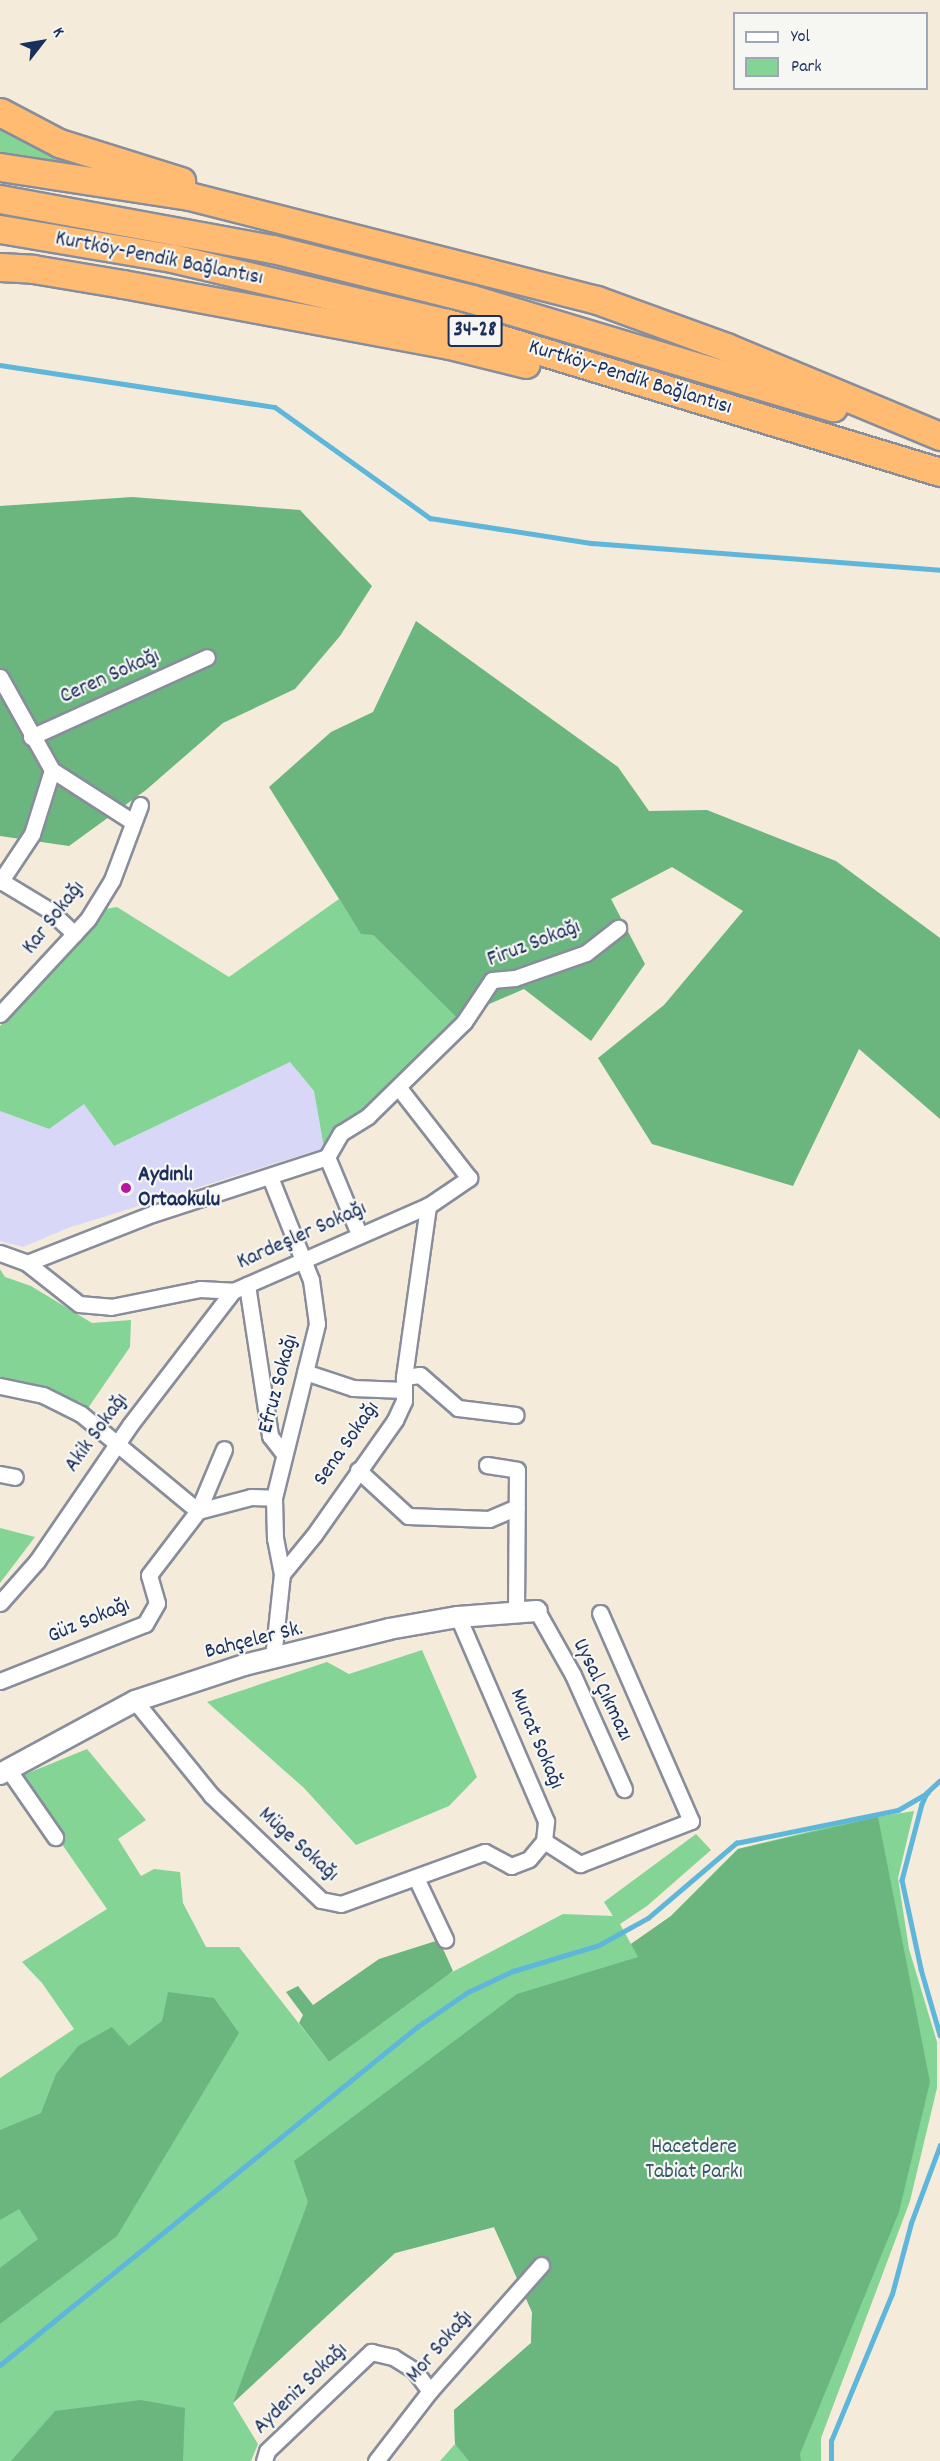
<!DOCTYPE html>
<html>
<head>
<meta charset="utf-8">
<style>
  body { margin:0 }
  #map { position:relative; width:940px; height:2461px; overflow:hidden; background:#f4ebda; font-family:Dekko,sans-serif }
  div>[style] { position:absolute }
  .built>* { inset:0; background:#d8d7f8 }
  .green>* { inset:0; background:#84d595 }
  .forest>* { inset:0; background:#6bb67e }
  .stream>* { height:4.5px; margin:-2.25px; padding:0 2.25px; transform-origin:2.25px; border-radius:2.25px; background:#5eb6db }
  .roads { filter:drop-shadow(2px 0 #888d9c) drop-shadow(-2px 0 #888d9c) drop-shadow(0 2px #888d9c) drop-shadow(0 -2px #888d9c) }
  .minor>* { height:15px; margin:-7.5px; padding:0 7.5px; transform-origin:7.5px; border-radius:7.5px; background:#fff }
  .tertiary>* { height:20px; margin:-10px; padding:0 10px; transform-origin:10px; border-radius:10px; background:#fff }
  .motorway>* { height:27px; margin:-13.5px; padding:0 13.5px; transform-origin:13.5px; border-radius:13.5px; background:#febb71 }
  .dots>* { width:16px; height:16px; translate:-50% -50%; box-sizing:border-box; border:3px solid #f6f6f2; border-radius:50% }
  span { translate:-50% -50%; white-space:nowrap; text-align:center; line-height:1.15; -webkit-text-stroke:4.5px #f6f6f2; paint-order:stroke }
  .shield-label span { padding:2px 4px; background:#f6f6f2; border:2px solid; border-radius:4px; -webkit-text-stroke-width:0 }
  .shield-label { font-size:21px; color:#1b2f5e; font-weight:700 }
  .street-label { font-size:22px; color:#1b2f5e }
  .poi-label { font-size:22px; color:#1b2f5e; font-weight:700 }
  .left { translate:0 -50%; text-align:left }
  .park-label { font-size:22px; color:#35586c }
  .legend { position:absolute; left:733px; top:12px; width:195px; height:78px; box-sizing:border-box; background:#f6f6f2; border:2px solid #9ea6b7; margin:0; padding:8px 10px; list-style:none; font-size:18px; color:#1b2f5e }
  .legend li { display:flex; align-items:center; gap:12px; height:30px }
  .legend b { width:30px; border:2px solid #9ea6b7 }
  .north { position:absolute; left:12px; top:12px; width:60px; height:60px; -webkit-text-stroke:4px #f6f6f2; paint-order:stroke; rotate:59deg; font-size:16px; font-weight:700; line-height:24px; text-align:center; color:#1b2f5e }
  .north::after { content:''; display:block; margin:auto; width:21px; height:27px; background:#1b2f5e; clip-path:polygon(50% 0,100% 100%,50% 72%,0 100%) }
</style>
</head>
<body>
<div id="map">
  <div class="built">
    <i style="clip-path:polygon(290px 1062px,314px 1091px,324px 1148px,68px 1228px,23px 1247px,0 1241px,0 1111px,49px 1129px,84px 1103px,114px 1146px)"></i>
  </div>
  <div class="green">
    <i style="clip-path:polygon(0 125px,98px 172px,0 157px)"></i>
    <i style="clip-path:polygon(339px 899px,361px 933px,373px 935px,457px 1018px,324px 1148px,314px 1091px,290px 1062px,114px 1146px,84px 1104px,49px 1129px,0 1111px,0 1026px,106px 909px,117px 907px,229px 977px)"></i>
    <i style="clip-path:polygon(0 1269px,5px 1277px,31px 1286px,92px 1323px,131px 1320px,130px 1347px,88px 1408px,80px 1402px,0 1380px)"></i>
    <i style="clip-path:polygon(0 1528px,35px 1537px,0 1583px)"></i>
    <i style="clip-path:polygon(422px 1650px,477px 1777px,449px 1806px,356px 1845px,304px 1788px,207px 1702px,327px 1662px,349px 1674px)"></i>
    <i style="clip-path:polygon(87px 1749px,146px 1820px,118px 1839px,141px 1876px,154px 1869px,180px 1872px,183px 1903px,206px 1947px,239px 1947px,329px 2062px,439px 1979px,563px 1914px,613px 1916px,604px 1902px,696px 1834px,711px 1850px,647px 1906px,620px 1924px,631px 1944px,671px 1916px,738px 1849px,852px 1821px,914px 1811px,898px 1878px,909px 1949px,937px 2042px,937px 2088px,910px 2201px,821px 2438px,821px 2461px,440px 2461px,455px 2444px,454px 2410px,531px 2343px,532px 2312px,494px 2227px,395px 2253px,261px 2376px,233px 2403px,258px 2444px,251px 2461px,0 2461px,0 2078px,74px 2029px,42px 1983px,22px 1962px,107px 1909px,16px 1778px)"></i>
  </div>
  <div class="forest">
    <i style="clip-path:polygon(132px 497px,300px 510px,372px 586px,340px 636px,295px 689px,223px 723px,146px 790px,69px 846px,0 836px,0 506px)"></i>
    <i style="clip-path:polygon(416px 621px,618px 767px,649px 811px,707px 810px,836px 861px,940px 938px,940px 1119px,859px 1049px,793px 1186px,652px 1144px,598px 1058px,664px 1005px,743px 911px,672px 867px,611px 899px,645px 964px,591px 1041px,524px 989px,457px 1018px,373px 935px,361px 934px,269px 787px,331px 732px,373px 712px)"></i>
    <i style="clip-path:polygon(878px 1817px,930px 2082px,899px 2212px,800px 2454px,801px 2461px,469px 2461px,455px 2444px,454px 2410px,531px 2343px,532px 2312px,494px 2227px,395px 2253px,233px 2403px,308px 2202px,294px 2161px,517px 1994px,638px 1957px,631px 1944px,671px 1916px,738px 1849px)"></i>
    <i style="clip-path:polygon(439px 1940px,453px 1971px,329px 2062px,299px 2023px,303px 2015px,286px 1992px,298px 1986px,313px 2005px,379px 1959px)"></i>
    <i style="clip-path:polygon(168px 1992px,214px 1998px,239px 2033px,117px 2236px,0 2324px,0 2268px,38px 2239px,19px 2209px,0 2220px,0 2130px,41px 2113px,56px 2074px,78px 2046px,112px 2027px,129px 2046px,162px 2021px)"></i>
    <i style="clip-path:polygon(141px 2400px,185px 2408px,183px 2461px,11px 2461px,55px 2411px)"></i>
  </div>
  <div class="stream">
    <i style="left:0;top:365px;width:278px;rotate:8.7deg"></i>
    <i style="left:275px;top:407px;width:191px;rotate:35.6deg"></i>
    <i style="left:430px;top:518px;width:164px;rotate:8.8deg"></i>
    <i style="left:592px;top:543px;width:349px;rotate:4.4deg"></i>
    <i style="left:940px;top:1781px;width:18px;rotate:137deg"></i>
    <i style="left:927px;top:1793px;width:12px;rotate:114deg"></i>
    <i style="left:922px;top:1804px;width:79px;rotate:104.7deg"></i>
    <i style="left:902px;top:1880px;width:91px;rotate:77.9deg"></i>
    <i style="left:921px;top:1969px;width:69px;rotate:73.9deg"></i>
    <i style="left:0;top:2365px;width:537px;rotate:-39.03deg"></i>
    <i style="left:417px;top:2027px;width:62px;rotate:-34.5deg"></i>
    <i style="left:468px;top:1992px;width:50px;rotate:-25deg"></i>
    <i style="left:513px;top:1971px;width:90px;rotate:-16.8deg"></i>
    <i style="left:599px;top:1945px;width:56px;rotate:-28.9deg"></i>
    <i style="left:648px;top:1918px;width:116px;rotate:-40.4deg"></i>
    <i style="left:736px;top:1843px;width:165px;rotate:-11.5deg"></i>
    <i style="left:898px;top:1810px;width:34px;rotate:-30deg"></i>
    <i style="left:831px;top:2461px;width:20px;rotate:-90deg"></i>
    <i style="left:831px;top:2441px;width:159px;rotate:-67.5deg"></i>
    <i style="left:892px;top:2294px;width:73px;rotate:-75deg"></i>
    <i style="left:911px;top:2223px;width:83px;rotate:-69.6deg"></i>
  </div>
  <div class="roads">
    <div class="minor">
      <i style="left:0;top:677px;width:107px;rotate:60.8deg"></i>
      <i style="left:52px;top:770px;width:96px;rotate:32.7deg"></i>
      <i style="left:31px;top:737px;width:193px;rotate:-24.4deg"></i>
      <i style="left:1px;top:881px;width:56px;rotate:31.1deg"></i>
      <i style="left:49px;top:910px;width:35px;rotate:43deg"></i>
      <i style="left:0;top:882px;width:58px;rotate:-56.3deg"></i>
      <i style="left:32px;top:834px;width:67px;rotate:-72.6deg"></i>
      <i style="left:0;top:1014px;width:129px;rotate:-47.2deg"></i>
      <i style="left:88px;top:919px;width:46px;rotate:-58.4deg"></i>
      <i style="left:112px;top:880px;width:80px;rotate:-69.5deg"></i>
      <i style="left:327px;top:1157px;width:28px;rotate:-60deg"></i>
      <i style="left:341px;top:1133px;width:32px;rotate:-32deg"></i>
      <i style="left:368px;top:1116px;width:134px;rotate:-44.4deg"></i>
      <i style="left:464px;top:1022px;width:50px;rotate:-56.3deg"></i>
      <i style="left:492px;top:980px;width:23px;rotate:-5deg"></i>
      <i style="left:515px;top:978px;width:75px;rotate:-19.4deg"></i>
      <i style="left:586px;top:953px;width:41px;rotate:-38deg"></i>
      <i style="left:327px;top:1157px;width:83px;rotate:67.4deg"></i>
      <i style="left:270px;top:1177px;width:111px;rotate:68.3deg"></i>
      <i style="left:311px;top:1280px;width:44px;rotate:82.2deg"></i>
      <i style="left:317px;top:1324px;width:179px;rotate:103.9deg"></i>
      <i style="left:274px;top:1498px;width:40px;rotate:88.6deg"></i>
      <i style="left:275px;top:1538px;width:37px;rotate:79deg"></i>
      <i style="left:0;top:1253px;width:29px;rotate:20deg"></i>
      <i style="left:27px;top:1263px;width:134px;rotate:-21.4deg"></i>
      <i style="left:152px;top:1214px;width:184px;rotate:-18deg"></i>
      <i style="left:27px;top:1263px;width:66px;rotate:38.3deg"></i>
      <i style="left:79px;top:1304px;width:32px;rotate:5deg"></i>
      <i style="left:111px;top:1307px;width:91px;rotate:-11.4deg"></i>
      <i style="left:200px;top:1289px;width:33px;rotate:3deg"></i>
      <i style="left:233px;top:1291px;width:213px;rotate:-23.6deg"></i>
      <i style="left:428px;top:1206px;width:50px;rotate:-34.3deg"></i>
      <i style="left:469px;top:1178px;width:114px;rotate:-127.9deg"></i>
      <i style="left:247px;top:1285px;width:153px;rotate:81.3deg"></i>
      <i style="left:270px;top:1436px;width:23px;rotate:52deg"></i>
      <i style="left:305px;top:1372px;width:51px;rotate:18.4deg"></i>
      <i style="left:353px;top:1388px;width:51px;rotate:2.2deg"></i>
      <i style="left:404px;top:1377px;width:16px;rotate:-7deg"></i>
      <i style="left:420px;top:1375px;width:50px;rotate:41deg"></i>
      <i style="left:458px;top:1408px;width:58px;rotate:6.9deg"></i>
      <i style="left:0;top:1386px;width:44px;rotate:11.8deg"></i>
      <i style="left:43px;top:1395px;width:42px;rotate:26.6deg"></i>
      <i style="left:81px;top:1414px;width:152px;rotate:39.7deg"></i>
      <i style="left:198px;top:1511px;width:55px;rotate:-14.8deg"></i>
      <i style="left:251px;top:1497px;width:23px;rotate:2deg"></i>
      <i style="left:487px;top:1465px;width:30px;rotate:9deg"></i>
      <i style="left:517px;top:1470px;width:142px;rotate:90.4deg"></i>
      <i style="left:358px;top:1470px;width:68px;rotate:42.6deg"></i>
      <i style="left:408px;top:1516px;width:81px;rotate:2.1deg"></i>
      <i style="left:489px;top:1519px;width:30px;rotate:-23deg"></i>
      <i style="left:0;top:1474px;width:15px;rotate:11deg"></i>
      <i style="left:0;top:1603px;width:56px;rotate:-48.6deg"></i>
      <i style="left:37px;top:1561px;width:165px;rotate:-55.6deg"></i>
      <i style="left:130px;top:1425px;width:169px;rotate:-52.5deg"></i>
      <i style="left:537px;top:1611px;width:73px;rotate:60.6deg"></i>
      <i style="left:573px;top:1675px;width:125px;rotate:65.9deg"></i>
      <i style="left:273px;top:1658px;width:84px;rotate:-83.9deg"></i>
      <i style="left:282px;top:1574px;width:50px;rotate:-50.6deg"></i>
      <i style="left:314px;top:1535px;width:141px;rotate:-54.8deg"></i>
      <i style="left:395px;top:1420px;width:21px;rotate:-65deg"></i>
      <i style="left:404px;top:1401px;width:24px;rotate:-90deg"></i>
      <i style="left:404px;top:1377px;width:173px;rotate:-82deg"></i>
      <i style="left:0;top:1681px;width:156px;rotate:-21.5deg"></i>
      <i style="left:145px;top:1624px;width:24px;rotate:-60deg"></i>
      <i style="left:157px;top:1603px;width:29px;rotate:-106deg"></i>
      <i style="left:149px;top:1575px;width:81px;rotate:-52.6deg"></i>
      <i style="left:198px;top:1511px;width:67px;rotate:-67.2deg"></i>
      <i style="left:135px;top:1701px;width:121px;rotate:51deg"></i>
      <i style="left:211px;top:1795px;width:152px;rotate:43.7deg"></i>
      <i style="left:321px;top:1900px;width:20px;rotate:11deg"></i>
      <i style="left:341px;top:1904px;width:153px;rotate:-19.9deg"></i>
      <i style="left:485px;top:1852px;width:30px;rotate:28deg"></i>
      <i style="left:511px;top:1866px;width:19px;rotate:-21deg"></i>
      <i style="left:529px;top:1859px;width:23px;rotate:-50deg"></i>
      <i style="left:544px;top:1841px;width:20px;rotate:-84deg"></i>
      <i style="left:546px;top:1821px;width:222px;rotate:-113.3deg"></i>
      <i style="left:8px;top:1769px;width:83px;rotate:55.3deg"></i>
      <i style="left:544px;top:1841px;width:43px;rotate:32.6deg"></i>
      <i style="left:580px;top:1864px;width:119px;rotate:-21.2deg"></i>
      <i style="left:691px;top:1821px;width:227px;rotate:-113.6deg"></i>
      <i style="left:416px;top:1878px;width:68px;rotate:64.6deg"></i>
      <i style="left:264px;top:2461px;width:10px;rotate:-73deg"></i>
      <i style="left:267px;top:2451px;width:144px;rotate:-43.6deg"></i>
      <i style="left:371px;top:2352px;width:23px;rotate:13deg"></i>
      <i style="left:393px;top:2357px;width:25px;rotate:32deg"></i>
      <i style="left:414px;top:2370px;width:26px;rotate:53deg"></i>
      <i style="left:376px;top:2461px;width:88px;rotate:-52.4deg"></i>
      <i style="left:430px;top:2391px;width:168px;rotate:-48.6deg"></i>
    </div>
    <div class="tertiary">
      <i style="left:0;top:1774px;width:153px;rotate:-28.4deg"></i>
      <i style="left:135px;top:1701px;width:115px;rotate:-18.3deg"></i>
      <i style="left:244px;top:1665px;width:149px;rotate:-13.9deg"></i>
      <i style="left:389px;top:1629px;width:70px;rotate:-9.9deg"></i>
      <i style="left:458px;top:1617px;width:79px;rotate:-4.3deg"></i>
    </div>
    <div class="motorway">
      <i style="left:0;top:112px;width:67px;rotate:27.7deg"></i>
      <i style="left:59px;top:143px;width:128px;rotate:17.3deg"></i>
      <i style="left:0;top:167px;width:191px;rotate:8.7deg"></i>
      <i style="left:189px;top:196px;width:421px;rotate:14.3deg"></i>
      <i style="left:597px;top:300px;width:137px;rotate:20deg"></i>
      <i style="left:726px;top:347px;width:232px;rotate:22.6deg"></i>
      <i style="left:0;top:199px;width:278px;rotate:10.4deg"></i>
      <i style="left:273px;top:249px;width:205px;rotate:14.1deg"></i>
      <i style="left:472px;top:299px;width:377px;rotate:16.7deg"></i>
      <i style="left:0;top:229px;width:174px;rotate:9.6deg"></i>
      <i style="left:172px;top:258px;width:284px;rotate:13.3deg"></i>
      <i style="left:448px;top:323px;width:514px;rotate:16.85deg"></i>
      <i style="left:0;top:267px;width:33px;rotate:3deg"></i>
      <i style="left:33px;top:269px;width:91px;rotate:9.5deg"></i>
      <i style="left:123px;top:284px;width:332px;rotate:10.6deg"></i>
      <i style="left:449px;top:345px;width:79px;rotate:13.9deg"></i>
    </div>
  </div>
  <div class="dots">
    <i style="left:126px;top:1188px;background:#b5179e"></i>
  </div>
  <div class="shield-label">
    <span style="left:475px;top:331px">34-28</span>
  </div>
  <div class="street-label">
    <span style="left:159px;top:259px;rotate:11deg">Kurtköy-Pendik Bağlantısı</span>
    <span style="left:630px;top:378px;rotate:17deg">Kurtköy-Pendik Bağlantısı</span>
    <span style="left:110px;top:677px;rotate:-24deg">Ceren Sokağı</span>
    <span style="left:54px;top:918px;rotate:-52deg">Kar Sokağı</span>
    <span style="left:534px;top:944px;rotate:-21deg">Firuz Sokağı</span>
    <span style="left:302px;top:1236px;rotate:-24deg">Kardeşler Sokağı</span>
    <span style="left:279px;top:1384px;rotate:-75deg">Efruz Sokağı</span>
    <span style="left:97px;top:1433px;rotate:-54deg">Akik Sokağı</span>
    <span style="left:347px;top:1444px;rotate:-55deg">Sena Sokağı</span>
    <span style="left:89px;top:1621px;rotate:-23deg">Güz Sokağı</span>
    <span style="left:254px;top:1641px;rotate:-14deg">Bahçeler Sk.</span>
    <span style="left:602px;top:1690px;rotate:64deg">Uysal Çıkmazı</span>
    <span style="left:536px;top:1739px;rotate:67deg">Murat Sokağı</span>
    <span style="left:298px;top:1845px;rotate:42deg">Müge Sokağı</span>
    <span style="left:440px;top:2347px;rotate:-49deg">Mor Sokağı</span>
    <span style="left:301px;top:2389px;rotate:-44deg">Aydeniz Sokağı</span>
  </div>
  <div class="poi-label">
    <span class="left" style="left:138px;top:1188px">Aydınlı<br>Ortaokulu</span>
  </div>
  <div class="park-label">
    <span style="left:694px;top:2160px">Hacetdere<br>Tabiat Parkı</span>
  </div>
  <ul class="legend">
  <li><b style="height:8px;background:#fff"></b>Yol</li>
  <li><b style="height:16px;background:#84d595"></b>Park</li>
  </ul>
  <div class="north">K</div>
</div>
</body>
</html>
